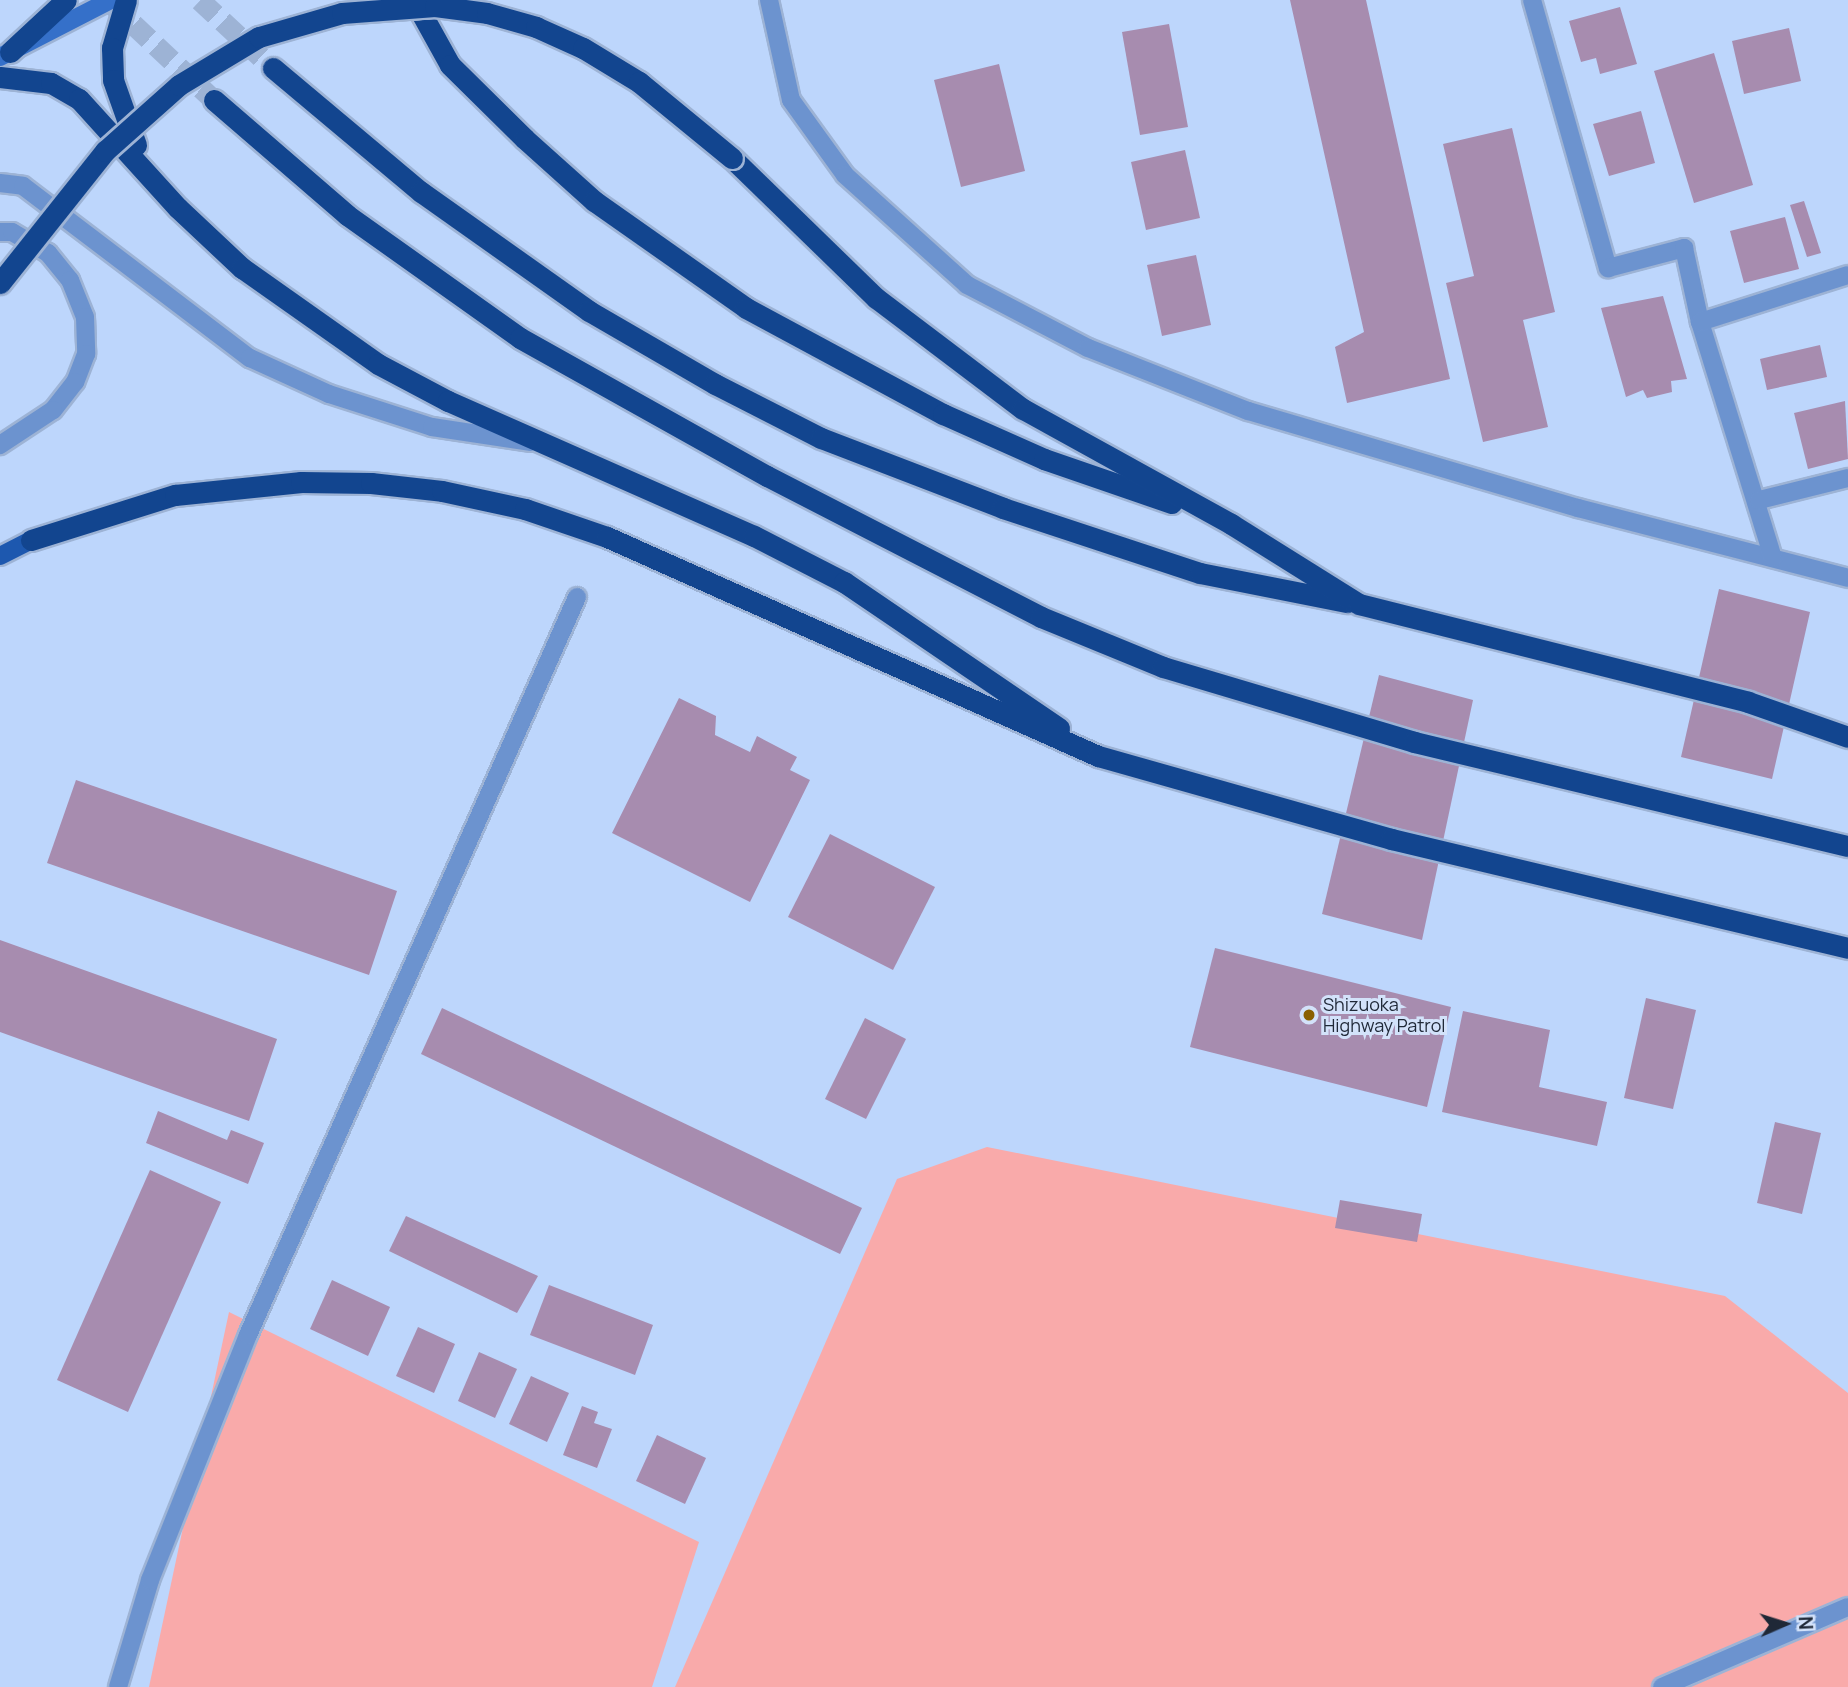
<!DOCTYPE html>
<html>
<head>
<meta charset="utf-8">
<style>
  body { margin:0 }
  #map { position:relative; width:1848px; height:1687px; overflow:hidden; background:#bdd6fc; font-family:Manrope,sans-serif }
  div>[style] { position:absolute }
  .green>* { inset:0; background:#f9aaaa }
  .building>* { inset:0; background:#a78caf }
  .highway-tunnel>* { height:21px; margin-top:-10.5px; transform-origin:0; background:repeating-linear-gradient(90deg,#9db3d5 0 21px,transparent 0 31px) }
  .roads { filter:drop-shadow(2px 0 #9db3d5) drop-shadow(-2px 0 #9db3d5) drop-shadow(0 2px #9db3d5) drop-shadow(0 -2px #9db3d5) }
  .lane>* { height:18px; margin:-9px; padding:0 9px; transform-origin:9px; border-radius:9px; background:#6c93cf }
  .street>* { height:18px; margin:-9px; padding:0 9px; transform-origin:9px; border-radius:9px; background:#6c93cf }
  .secondary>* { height:18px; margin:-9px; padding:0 9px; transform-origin:9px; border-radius:9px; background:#3570c9 }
  .primary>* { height:18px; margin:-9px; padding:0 9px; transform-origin:9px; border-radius:9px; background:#1d58af }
  .highway>* { height:21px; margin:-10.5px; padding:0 10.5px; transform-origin:10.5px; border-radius:10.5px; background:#12458f }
  .bridges { filter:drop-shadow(2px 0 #9db3d5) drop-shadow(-2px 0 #9db3d5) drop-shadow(0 2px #9db3d5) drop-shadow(0 -2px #9db3d5) }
  .highway-bridge>* { height:21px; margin:-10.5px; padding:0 10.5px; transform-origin:10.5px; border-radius:10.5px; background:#12458f }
  .dots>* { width:19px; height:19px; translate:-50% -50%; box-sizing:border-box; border:4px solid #d3e2fa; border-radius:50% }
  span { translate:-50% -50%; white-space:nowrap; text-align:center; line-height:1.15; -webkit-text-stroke:6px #d3e2fa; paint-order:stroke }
  .poi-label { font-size:18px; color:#1f2837 }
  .left { translate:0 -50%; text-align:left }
  .north { position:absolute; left:1750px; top:1589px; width:70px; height:70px; -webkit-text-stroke:5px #d3e2fa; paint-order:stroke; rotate:87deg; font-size:19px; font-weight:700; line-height:28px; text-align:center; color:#1f2837 }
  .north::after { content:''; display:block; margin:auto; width:24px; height:32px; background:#1f2837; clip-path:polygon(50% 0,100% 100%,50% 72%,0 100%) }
</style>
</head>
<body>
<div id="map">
  <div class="green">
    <i style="clip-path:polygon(987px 1147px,1725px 1296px,1848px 1393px,1848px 1687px,675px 1687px,897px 1179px)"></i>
    <i style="clip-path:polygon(229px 1312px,699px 1542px,652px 1687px,149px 1687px)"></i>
  </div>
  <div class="building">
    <i style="clip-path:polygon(1290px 0,1366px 0,1450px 379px,1347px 403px,1335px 347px,1364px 332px)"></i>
    <i style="clip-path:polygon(1620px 7px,1637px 64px,1600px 74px,1596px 58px,1581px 62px,1569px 21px)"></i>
    <i style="clip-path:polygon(1169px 24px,1188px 127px,1140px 135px,1122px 32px)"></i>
    <i style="clip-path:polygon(1789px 28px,1801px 81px,1744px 94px,1732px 41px)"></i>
    <i style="clip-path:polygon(1714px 53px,1753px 185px,1694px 203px,1654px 71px)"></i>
    <i style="clip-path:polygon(999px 64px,1025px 171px,961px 187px,934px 80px)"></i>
    <i style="clip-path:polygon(1641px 111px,1655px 163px,1609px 176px,1593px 124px)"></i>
    <i style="clip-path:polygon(1512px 128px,1555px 312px,1523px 320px,1548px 427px,1483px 442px,1446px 283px,1474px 276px,1443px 144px)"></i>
    <i style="clip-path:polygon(1185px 150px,1200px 218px,1146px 230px,1131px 162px)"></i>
    <i style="clip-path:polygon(1804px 201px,1821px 253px,1807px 257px,1790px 205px)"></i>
    <i style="clip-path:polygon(1785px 217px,1799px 269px,1744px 283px,1730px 231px)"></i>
    <i style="clip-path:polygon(1196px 255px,1211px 325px,1162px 336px,1147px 265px)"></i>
    <i style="clip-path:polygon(1663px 296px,1687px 379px,1671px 381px,1672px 392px,1647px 398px,1643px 390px,1626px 397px,1601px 308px)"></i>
    <i style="clip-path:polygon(1820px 345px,1827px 377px,1767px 390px,1760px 359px)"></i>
    <i style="clip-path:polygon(1845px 401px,1848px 459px,1808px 469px,1794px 413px)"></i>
    <i style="clip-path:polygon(1719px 589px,1810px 612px,1772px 779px,1681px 757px)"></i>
    <i style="clip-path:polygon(1379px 675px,1473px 700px,1422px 940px,1322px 914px)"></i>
    <i style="clip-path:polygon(679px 698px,716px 716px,715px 735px,750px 752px,757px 736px,797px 757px,790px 770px,810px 780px,750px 902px,612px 833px)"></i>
    <i style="clip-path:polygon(76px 780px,397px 891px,369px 975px,47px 863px)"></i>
    <i style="clip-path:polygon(830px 834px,935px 887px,893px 970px,788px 917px)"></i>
    <i style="clip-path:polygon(0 940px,277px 1039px,249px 1121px,0 1032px)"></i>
    <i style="clip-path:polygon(1215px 948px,1451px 1007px,1427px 1107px,1190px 1047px)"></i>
    <i style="clip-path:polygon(1646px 998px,1696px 1010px,1673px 1109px,1624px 1098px)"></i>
    <i style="clip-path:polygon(442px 1008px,862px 1208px,840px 1254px,421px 1054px)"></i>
    <i style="clip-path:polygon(1463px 1011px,1550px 1030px,1539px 1087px,1607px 1102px,1597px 1146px,1442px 1112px)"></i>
    <i style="clip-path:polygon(865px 1018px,906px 1039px,866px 1119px,825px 1099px)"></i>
    <i style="clip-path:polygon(158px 1111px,227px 1140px,231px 1130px,264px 1143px,248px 1184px,146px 1143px)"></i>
    <i style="clip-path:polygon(1775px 1122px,1821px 1133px,1802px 1214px,1757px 1203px)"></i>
    <i style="clip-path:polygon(150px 1170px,221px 1202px,128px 1412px,57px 1380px)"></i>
    <i style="clip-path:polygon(1340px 1200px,1422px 1214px,1417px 1242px,1335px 1228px)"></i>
    <i style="clip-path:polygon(406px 1216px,538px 1276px,517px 1313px,389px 1251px)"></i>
    <i style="clip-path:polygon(332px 1280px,390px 1307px,368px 1356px,310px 1329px)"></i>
    <i style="clip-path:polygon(549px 1285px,653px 1325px,635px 1375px,530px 1335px)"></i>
    <i style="clip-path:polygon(418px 1327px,455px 1344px,434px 1393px,396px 1376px)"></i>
    <i style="clip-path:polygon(479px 1352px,517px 1369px,495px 1418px,458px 1401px)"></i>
    <i style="clip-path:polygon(531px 1376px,569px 1393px,547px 1442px,509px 1424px)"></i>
    <i style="clip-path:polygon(582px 1406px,598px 1412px,594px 1423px,612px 1429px,597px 1468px,563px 1455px)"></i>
    <i style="clip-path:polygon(657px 1435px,706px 1458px,685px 1504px,636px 1481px)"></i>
  </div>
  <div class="highway-tunnel">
    <i style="left:200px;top:0;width:100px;rotate:43deg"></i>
    <i style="left:111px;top:3px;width:141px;rotate:43.3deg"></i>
  </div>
  <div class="roads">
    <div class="lane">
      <i style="left:0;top:183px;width:23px;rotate:7deg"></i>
      <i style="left:23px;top:186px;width:285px;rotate:37.2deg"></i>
      <i style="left:250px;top:358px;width:87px;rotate:24.5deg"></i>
      <i style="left:329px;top:394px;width:108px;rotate:17.8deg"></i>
      <i style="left:432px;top:427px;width:99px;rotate:8.7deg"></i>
      <i style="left:0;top:232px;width:12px"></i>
      <i style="left:12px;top:232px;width:42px;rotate:30.3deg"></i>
      <i style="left:48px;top:253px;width:35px;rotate:51deg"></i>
      <i style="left:70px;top:280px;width:40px;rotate:68deg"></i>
      <i style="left:85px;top:317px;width:37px;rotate:88deg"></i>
      <i style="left:86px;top:354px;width:30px;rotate:111deg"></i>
      <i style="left:75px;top:382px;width:36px;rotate:128deg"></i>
      <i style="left:53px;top:410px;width:64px;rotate:146.6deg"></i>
      <i style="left:1662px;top:1687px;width:202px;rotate:-23.3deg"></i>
    </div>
    <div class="street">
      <i style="left:769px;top:0;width:102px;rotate:77.6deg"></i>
      <i style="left:791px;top:100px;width:92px;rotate:54.2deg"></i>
      <i style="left:845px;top:175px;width:164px;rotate:42deg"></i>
      <i style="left:967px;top:285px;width:136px;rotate:27.5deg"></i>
      <i style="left:1088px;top:348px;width:172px;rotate:21.5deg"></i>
      <i style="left:1248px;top:411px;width:344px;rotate:16.4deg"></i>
      <i style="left:1578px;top:508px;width:279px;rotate:14.5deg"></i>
      <i style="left:1532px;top:0;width:279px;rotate:74.2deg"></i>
      <i style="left:1608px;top:268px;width:79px;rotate:-14.7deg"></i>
      <i style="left:1684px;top:248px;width:76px;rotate:77.8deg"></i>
      <i style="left:1700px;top:322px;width:247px;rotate:72.8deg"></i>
      <i style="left:1700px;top:322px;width:155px;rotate:-17.6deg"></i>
      <i style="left:1759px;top:500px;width:92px;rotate:-13.9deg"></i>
      <i style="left:118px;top:1687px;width:112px;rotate:-73.3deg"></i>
      <i style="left:150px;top:1580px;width:264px;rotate:-68.2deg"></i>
      <i style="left:248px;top:1335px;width:808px;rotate:-65.97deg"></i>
    </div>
    <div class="secondary">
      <i style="left:0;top:57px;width:125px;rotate:-27.2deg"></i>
    </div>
    <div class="primary">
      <i style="left:0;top:556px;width:35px;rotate:-27deg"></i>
    </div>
    <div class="highway">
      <i style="left:126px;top:0;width:50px;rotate:106.3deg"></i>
      <i style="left:112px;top:48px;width:32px;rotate:88deg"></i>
      <i style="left:113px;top:80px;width:69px;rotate:70.5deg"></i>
      <i style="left:414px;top:0;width:74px;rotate:61deg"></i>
      <i style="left:450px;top:65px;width:105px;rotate:44.6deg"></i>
      <i style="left:525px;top:139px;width:93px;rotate:41.9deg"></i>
      <i style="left:594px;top:201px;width:186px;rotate:35.1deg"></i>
      <i style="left:746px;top:308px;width:224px;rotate:28.3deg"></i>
      <i style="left:943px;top:414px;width:111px;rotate:24deg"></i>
      <i style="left:1044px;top:459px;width:135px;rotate:19deg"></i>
      <i style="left:10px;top:52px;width:76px;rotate:-42.9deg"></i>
      <i style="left:273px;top:68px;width:193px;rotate:40deg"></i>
      <i style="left:421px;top:192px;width:206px;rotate:35.3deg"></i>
      <i style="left:589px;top:311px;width:146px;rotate:30.1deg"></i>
      <i style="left:715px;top:384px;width:119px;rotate:27deg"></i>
      <i style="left:821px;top:438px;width:195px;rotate:21deg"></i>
      <i style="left:1003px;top:508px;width:207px;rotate:18.3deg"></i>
      <i style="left:1200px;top:573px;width:150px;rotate:11.2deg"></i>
      <i style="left:0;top:77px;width:51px;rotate:6.7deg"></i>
      <i style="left:51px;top:83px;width:32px;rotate:30deg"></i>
      <i style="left:79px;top:99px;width:147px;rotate:47.8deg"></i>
      <i style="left:178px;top:208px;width:88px;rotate:43.2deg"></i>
      <i style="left:242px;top:268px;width:166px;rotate:35.2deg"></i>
      <i style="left:378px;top:364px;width:79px;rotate:27.9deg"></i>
      <i style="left:448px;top:401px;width:334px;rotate:23.8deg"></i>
      <i style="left:754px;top:536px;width:101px;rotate:27.1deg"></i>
      <i style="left:844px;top:582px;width:260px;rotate:34.2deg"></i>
      <i style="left:214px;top:100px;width:176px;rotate:40.8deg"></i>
      <i style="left:347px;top:215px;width:212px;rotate:35.4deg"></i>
      <i style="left:520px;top:338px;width:283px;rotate:29.2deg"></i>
      <i style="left:767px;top:476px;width:308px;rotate:27.2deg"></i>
      <i style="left:1041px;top:617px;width:132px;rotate:22.3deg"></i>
      <i style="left:1163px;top:667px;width:262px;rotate:16.6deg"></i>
      <i style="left:1414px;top:742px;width:446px;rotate:13.5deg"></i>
      <i style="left:732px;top:158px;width:201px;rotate:44.2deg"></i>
      <i style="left:876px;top:298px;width:184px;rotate:37.1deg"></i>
      <i style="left:1023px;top:409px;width:238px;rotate:28.9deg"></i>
      <i style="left:1231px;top:524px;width:151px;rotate:32deg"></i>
      <i style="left:1359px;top:604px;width:401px;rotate:14.1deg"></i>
      <i style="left:1748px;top:702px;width:106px;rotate:19.3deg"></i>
      <i style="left:31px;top:540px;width:151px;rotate:-17.4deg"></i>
      <i style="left:175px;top:495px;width:127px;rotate:-5.9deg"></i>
      <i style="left:301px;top:482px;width:70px;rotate:0.8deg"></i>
      <i style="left:371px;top:483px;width:71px;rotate:6.4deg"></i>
      <i style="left:442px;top:491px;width:85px;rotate:12.2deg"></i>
      <i style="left:525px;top:509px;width:87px;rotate:18.9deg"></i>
      <i style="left:607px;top:537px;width:538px;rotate:24.04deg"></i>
      <i style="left:1098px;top:756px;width:305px;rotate:15.8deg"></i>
      <i style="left:1391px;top:839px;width:470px;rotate:13.4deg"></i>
    </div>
  </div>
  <div class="bridges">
    <div class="highway-bridge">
      <i style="left:0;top:283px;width:169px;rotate:-51.5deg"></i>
      <i style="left:105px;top:151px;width:99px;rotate:-41.7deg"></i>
      <i style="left:179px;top:85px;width:93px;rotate:-31deg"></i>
      <i style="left:259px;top:37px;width:86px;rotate:-16.1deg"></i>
      <i style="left:342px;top:13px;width:93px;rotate:-4.3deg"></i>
      <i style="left:435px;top:6px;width:52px;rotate:7.7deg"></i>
      <i style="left:487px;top:13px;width:51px;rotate:15.9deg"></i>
      <i style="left:536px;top:27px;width:51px;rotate:24.1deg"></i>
      <i style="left:583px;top:48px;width:66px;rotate:31.3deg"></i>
      <i style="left:639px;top:82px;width:120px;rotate:39.3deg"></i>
    </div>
  </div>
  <div class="dots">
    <i style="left:1309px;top:1015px;background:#8a6001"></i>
  </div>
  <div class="poi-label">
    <span class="left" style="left:1323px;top:1015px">Shizuoka<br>Highway Patrol</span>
  </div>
  <div class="north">N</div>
</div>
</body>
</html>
